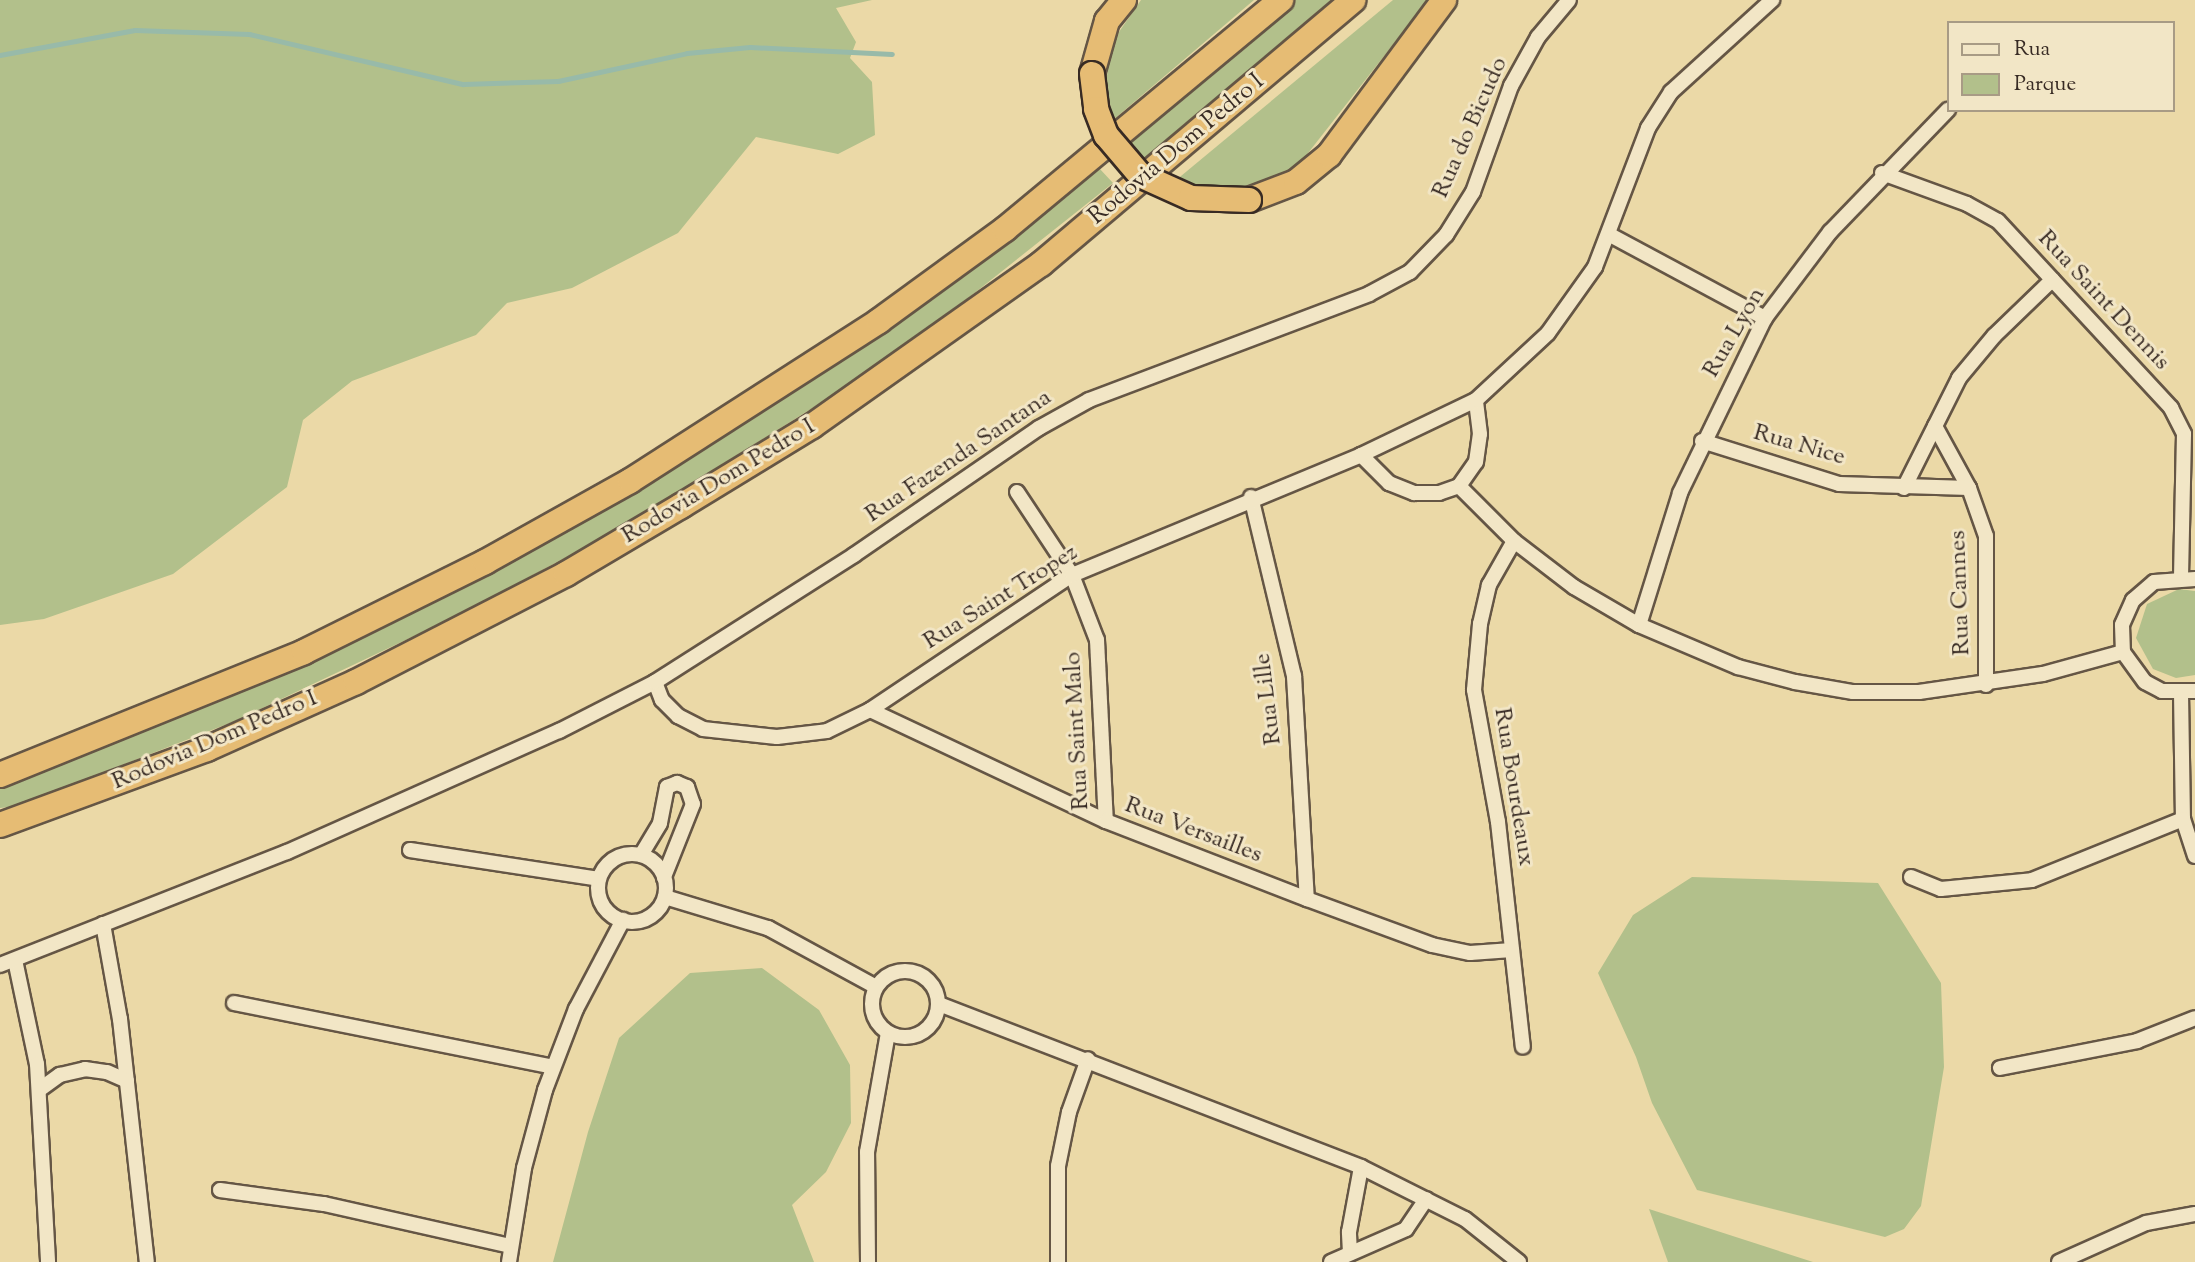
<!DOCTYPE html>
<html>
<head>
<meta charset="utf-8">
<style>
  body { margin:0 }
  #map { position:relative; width:2195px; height:1262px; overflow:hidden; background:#ebd9a7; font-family:"Sorts Mill Goudy",serif }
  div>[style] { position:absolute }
  .green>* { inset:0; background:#b2c08b }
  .stream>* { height:5px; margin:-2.5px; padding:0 2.5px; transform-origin:2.5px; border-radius:2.5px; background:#98baa9 }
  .roads { filter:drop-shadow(2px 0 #655645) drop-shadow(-2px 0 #655645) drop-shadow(0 2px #655645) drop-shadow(0 -2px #655645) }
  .street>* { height:14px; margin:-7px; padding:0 7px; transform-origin:7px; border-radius:7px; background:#f2e6c6 }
  .street>.ring { margin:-7px; padding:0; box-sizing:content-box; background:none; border:14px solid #f2e6c6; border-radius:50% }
  .highway>* { height:24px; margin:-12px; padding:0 12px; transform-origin:12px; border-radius:12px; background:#e6bc74 }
  .bridges { filter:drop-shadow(2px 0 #382b24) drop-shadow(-2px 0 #382b24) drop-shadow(0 2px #382b24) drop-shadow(0 -2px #382b24) }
  .highway-bridge>* { height:24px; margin:-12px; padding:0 12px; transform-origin:12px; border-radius:12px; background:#e6bc74 }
  span { translate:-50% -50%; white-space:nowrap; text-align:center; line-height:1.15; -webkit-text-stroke:6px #f2e6c6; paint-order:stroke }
  .street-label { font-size:24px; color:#382b24 }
  .legend { position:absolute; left:1947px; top:21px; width:228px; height:91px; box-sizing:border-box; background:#f2e6c6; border:2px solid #a89b85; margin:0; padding:9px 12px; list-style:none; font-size:21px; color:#382b24 }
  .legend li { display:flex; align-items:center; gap:14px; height:35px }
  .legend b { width:35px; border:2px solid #a89b85 }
</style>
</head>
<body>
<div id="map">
  <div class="green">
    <i style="clip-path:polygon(0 0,872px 0,836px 8px,856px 42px,850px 58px,872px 82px,875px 135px,838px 154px,756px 137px,678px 233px,572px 288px,507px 303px,476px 335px,352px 381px,303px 420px,287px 487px,173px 574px,44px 619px,0 625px)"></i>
    <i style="clip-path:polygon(1141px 0,1254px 0,1113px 120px,1106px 82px,1112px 42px)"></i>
    <i style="clip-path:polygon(1296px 0,1334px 0,1144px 161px,1127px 144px)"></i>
    <i style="clip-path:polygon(1393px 0,1428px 0,1301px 162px,1267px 182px,1246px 188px,1222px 190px,1175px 181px)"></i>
    <i style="clip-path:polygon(1099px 168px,1113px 183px,938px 322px,827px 399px,610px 534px,452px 618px,235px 721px,17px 806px,0 808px,0 787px,226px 699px,352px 641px,596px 514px,815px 378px,1014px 236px)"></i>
    <i style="clip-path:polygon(2179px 589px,2195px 591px,2195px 675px,2176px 678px,2153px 669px,2136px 638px,2147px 604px)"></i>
    <i style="clip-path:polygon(1692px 877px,1878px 883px,1941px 983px,1944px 1067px,1921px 1206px,1904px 1229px,1885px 1237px,1697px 1190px,1652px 1103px,1636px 1057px,1598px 973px,1633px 915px)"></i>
    <i style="clip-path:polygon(762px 968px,819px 1010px,850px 1065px,851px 1123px,826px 1172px,792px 1205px,814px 1262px,553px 1262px,588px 1132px,619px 1038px,690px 973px)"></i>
    <i style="clip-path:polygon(1649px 1209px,1813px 1262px,1668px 1262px)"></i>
  </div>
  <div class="stream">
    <i style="left:0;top:55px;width:137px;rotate:-10.5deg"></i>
    <i style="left:135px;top:30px;width:114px;rotate:2deg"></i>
    <i style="left:249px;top:34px;width:220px;rotate:13.2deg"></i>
    <i style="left:463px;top:84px;width:95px;rotate:-1.8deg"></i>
    <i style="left:558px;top:81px;width:132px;rotate:-12.2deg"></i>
    <i style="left:687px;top:53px;width:63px;rotate:-5.4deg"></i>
    <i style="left:750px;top:47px;width:142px;rotate:2.8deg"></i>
  </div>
  <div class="roads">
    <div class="street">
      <i style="left:1882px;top:173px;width:90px;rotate:20deg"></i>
      <i style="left:1967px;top:204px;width:35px;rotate:29deg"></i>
      <i style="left:1998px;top:221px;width:255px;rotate:47.2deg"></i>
      <i style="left:2171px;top:408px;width:29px;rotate:63deg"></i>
      <i style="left:2184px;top:434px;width:143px;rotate:91.2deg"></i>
      <i style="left:1610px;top:235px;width:176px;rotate:28.2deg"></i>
      <i style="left:1935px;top:426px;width:71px;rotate:61.3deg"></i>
      <i style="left:1969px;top:488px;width:51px;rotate:70.5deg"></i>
      <i style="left:1986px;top:536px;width:149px;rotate:90deg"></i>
      <i style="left:1702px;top:441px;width:144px;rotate:17.4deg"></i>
      <i style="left:1839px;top:484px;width:130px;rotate:1.8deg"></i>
      <i style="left:1361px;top:455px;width:40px;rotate:45deg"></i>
      <i style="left:1389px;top:483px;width:27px;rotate:22deg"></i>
      <i style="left:1414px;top:493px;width:25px"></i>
      <i style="left:1439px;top:493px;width:21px;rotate:-19deg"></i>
      <i style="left:1459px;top:486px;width:29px;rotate:-55deg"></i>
      <i style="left:1476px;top:462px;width:28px;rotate:-82deg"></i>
      <i style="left:1480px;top:434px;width:34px;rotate:-97deg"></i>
      <i style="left:1459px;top:486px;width:78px;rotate:45deg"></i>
      <i style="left:1514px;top:541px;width:76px;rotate:37.5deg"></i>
      <i style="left:1574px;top:587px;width:75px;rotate:30.3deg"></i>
      <i style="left:1639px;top:625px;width:108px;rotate:23deg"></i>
      <i style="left:1738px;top:667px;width:59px;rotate:14.7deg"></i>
      <i style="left:1795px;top:682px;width:59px;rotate:9.8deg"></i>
      <i style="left:1853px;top:692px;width:66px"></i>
      <i style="left:1919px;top:692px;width:125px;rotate:-8.3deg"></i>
      <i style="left:2043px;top:674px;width:83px;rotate:-15.4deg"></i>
      <i style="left:1904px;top:488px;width:123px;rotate:-63.4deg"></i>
      <i style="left:1959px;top:378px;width:55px;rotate:-50.2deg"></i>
      <i style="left:1994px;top:336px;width:81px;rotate:-44deg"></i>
      <i style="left:1017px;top:492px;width:100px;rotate:56.5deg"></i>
      <i style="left:1072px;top:575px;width:70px;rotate:69deg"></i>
      <i style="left:1097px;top:640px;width:181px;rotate:87.2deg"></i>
      <i style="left:1251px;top:497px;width:184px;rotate:76.5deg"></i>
      <i style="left:1294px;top:676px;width:223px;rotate:86.7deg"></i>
      <i style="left:1514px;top:541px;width:51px;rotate:119.6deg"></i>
      <i style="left:1489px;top:585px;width:40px;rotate:103deg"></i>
      <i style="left:1480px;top:624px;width:66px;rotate:95.2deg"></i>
      <i style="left:1474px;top:690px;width:134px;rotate:79.7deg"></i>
      <i style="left:1498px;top:822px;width:226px;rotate:83.7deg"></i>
      <i style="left:2195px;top:579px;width:41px;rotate:175.8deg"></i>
      <i style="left:2154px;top:582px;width:28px;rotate:139deg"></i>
      <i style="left:2133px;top:600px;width:27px;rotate:114deg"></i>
      <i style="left:2122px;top:625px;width:27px;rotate:88deg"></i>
      <i style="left:2123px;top:652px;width:37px;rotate:54deg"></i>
      <i style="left:2145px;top:682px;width:19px;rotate:28deg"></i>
      <i style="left:2162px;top:691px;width:33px"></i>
      <i style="left:1639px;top:625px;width:138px;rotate:-72.7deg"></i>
      <i style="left:1680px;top:493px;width:195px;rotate:-64.1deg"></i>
      <i style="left:1765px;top:318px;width:108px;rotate:-52.9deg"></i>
      <i style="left:1830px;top:232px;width:170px;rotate:-46deg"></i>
      <i style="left:655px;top:682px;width:19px;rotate:69deg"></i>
      <i style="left:662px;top:700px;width:23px;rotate:45deg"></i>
      <i style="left:678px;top:716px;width:28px;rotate:27deg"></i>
      <i style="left:703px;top:729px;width:74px;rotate:6.2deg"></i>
      <i style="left:777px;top:737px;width:50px;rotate:-6.8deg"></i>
      <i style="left:827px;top:731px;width:48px;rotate:-26deg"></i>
      <i style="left:870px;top:710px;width:243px;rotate:-33.8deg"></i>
      <i style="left:1072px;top:575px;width:313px;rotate:-22.5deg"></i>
      <i style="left:1361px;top:455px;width:127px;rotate:-25.6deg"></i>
      <i style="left:1476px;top:400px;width:98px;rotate:-42.9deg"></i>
      <i style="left:1548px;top:333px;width:81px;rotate:-54.5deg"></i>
      <i style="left:1595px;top:267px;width:149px;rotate:-69.1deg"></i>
      <i style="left:1648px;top:128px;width:43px;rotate:-57.4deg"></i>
      <i style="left:1671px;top:92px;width:137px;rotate:-42.3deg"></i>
      <i style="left:2181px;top:693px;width:126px;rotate:89.1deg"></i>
      <i style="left:2183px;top:819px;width:39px;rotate:72deg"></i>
      <i style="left:870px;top:710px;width:261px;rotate:25.2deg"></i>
      <i style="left:1106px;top:821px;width:216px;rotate:21.2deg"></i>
      <i style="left:1307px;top:899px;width:133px;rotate:20.2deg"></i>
      <i style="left:1432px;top:945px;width:39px;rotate:12deg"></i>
      <i style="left:1470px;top:953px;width:42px;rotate:-4.1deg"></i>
      <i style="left:410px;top:850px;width:191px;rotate:8.7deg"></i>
      <i class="ring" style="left:598px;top:854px;width:54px;height:54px"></i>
      <i style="left:641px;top:855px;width:37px;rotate:-59deg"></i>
      <i style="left:660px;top:823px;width:37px;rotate:-79deg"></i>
      <i style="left:667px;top:787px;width:11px;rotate:-22deg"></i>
      <i style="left:677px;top:783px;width:11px;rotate:22deg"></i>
      <i style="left:687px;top:787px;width:18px;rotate:71deg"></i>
      <i style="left:693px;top:804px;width:79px;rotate:111.7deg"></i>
      <i style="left:1911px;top:877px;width:32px;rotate:22deg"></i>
      <i style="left:1941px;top:889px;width:91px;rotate:-5.6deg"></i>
      <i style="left:2032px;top:880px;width:163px;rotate:-22deg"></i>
      <i style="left:665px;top:897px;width:108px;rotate:16.8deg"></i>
      <i style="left:768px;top:928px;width:123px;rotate:28.6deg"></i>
      <i style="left:103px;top:924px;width:97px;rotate:79.9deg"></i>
      <i style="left:120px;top:1019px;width:244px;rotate:83.7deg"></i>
      <i style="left:15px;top:960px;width:106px;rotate:78.1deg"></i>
      <i style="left:37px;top:1064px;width:198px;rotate:86.8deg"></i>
      <i style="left:0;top:965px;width:308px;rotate:-21.5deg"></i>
      <i style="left:287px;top:852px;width:298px;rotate:-24deg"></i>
      <i style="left:559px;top:731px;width:108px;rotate:-27deg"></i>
      <i style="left:655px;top:682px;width:236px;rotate:-32.5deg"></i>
      <i style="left:854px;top:555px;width:224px;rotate:-34.5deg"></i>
      <i style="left:1039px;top:428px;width:57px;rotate:-29.2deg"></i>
      <i style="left:1089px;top:400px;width:299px;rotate:-20.7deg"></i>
      <i style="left:1369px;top:294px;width:47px;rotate:-28.2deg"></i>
      <i style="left:1410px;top:272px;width:52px;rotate:-45.8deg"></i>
      <i style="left:1446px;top:235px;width:51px;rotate:-57.9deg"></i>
      <i style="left:1473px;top:192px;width:113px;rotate:-70.3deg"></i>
      <i style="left:1511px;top:86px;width:56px;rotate:-61.1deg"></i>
      <i style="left:1538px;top:37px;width:48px;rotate:-50deg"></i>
      <i class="ring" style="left:872px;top:971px;width:52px;height:52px"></i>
      <i style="left:234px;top:1003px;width:325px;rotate:11.3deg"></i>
      <i style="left:939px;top:1004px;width:452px;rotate:21.1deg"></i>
      <i style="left:1361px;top:1167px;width:116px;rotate:26.6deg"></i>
      <i style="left:1465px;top:1219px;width:69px;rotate:38.5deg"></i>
      <i style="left:2000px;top:1068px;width:140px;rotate:-11.1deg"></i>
      <i style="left:2137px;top:1041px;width:62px;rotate:-21.6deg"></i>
      <i style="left:39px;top:1090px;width:26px;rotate:-36deg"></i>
      <i style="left:60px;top:1075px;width:26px;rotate:-13deg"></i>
      <i style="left:85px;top:1069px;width:22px;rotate:8deg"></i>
      <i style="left:107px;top:1072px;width:22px;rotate:24deg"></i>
      <i style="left:220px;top:1190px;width:105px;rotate:7.7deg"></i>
      <i style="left:324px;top:1204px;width:191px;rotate:12.7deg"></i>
      <i style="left:1350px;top:1253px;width:21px;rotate:-93deg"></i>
      <i style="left:1349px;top:1232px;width:66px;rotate:-79.5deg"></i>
      <i style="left:509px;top:1262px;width:95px;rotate:-80.9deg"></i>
      <i style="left:524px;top:1168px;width:81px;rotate:-74.9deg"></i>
      <i style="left:545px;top:1090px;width:87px;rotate:-69.1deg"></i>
      <i style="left:576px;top:1009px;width:101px;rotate:-62.2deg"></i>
      <i style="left:868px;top:1262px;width:110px;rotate:-90.5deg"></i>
      <i style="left:867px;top:1152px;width:121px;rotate:-80deg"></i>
      <i style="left:1058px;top:1262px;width:96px;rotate:-90deg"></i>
      <i style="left:1058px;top:1166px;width:55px;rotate:-78.5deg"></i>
      <i style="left:1069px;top:1112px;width:56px;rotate:-70.3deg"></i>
      <i style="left:1331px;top:1262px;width:82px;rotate:-23.7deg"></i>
      <i style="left:1406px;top:1229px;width:36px;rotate:-56deg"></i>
      <i style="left:2059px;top:1262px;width:95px;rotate:-24.1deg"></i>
      <i style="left:2146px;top:1223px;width:50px;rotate:-10.4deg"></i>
    </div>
    <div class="highway">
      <i style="left:1092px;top:74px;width:55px;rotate:-74.2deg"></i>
      <i style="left:1107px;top:21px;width:27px;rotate:-51deg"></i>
      <i style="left:1249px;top:200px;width:50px;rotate:-21deg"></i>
      <i style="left:1296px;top:182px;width:43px;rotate:-39.3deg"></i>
      <i style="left:1329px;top:155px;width:193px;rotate:-53.4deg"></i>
      <i style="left:0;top:775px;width:328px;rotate:-22deg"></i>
      <i style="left:304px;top:652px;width:202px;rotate:-26.4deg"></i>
      <i style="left:485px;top:562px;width:166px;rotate:-29.2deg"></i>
      <i style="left:630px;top:481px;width:296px;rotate:-32.7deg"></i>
      <i style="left:879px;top:321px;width:156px;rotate:-36.1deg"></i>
      <i style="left:1005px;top:229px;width:359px;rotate:-39.7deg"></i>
      <i style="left:0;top:825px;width:221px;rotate:-20.2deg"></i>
      <i style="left:207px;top:749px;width:163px;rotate:-24.2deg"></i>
      <i style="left:356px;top:682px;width:236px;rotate:-27.2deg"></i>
      <i style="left:566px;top:574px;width:134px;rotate:-30.6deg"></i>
      <i style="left:681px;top:506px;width:153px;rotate:-31.4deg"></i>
      <i style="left:812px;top:426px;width:281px;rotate:-35.3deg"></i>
      <i style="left:1041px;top:264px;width:409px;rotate:-40.2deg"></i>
    </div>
  </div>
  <div class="bridges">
    <div class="highway-bridge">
      <i style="left:1092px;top:74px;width:35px;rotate:83deg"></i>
      <i style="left:1096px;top:109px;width:28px;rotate:69deg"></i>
      <i style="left:1106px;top:135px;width:52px;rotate:49.6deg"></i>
      <i style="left:1140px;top:175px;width:56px;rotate:24.3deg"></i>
      <i style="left:1191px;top:198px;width:58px;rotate:2deg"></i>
    </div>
  </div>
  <div class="street-label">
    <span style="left:1471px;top:128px;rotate:-66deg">Rua do Bicudo</span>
    <span style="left:1177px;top:150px;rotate:-40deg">Rodovia Dom Pedro I</span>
    <span style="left:2103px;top:301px;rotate:47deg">Rua Saint Dennis</span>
    <span style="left:1735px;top:333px;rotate:-60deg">Rua Lyon</span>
    <span style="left:1799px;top:446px;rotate:16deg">Rua Nice</span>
    <span style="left:959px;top:457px;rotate:-34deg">Rua Fazenda Santana</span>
    <span style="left:719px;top:482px;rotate:-31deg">Rodovia Dom Pedro I</span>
    <span style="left:1961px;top:593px;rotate:-92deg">Rua Cannes</span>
    <span style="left:1001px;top:598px;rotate:-32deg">Rua Saint Tropez</span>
    <span style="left:1269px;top:699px;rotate:-97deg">Rua Lille</span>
    <span style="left:1078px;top:731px;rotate:-93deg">Rua Saint Malo</span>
    <span style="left:215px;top:741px;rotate:-23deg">Rodovia Dom Pedro I</span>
    <span style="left:1513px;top:787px;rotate:81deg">Rua Bourdeaux</span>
    <span style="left:1193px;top:831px;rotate:21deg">Rua Versailles</span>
  </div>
  <ul class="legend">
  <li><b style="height:9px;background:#f2e6c6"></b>Rua</li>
  <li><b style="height:19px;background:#b2c08b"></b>Parque</li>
  </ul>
</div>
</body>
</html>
